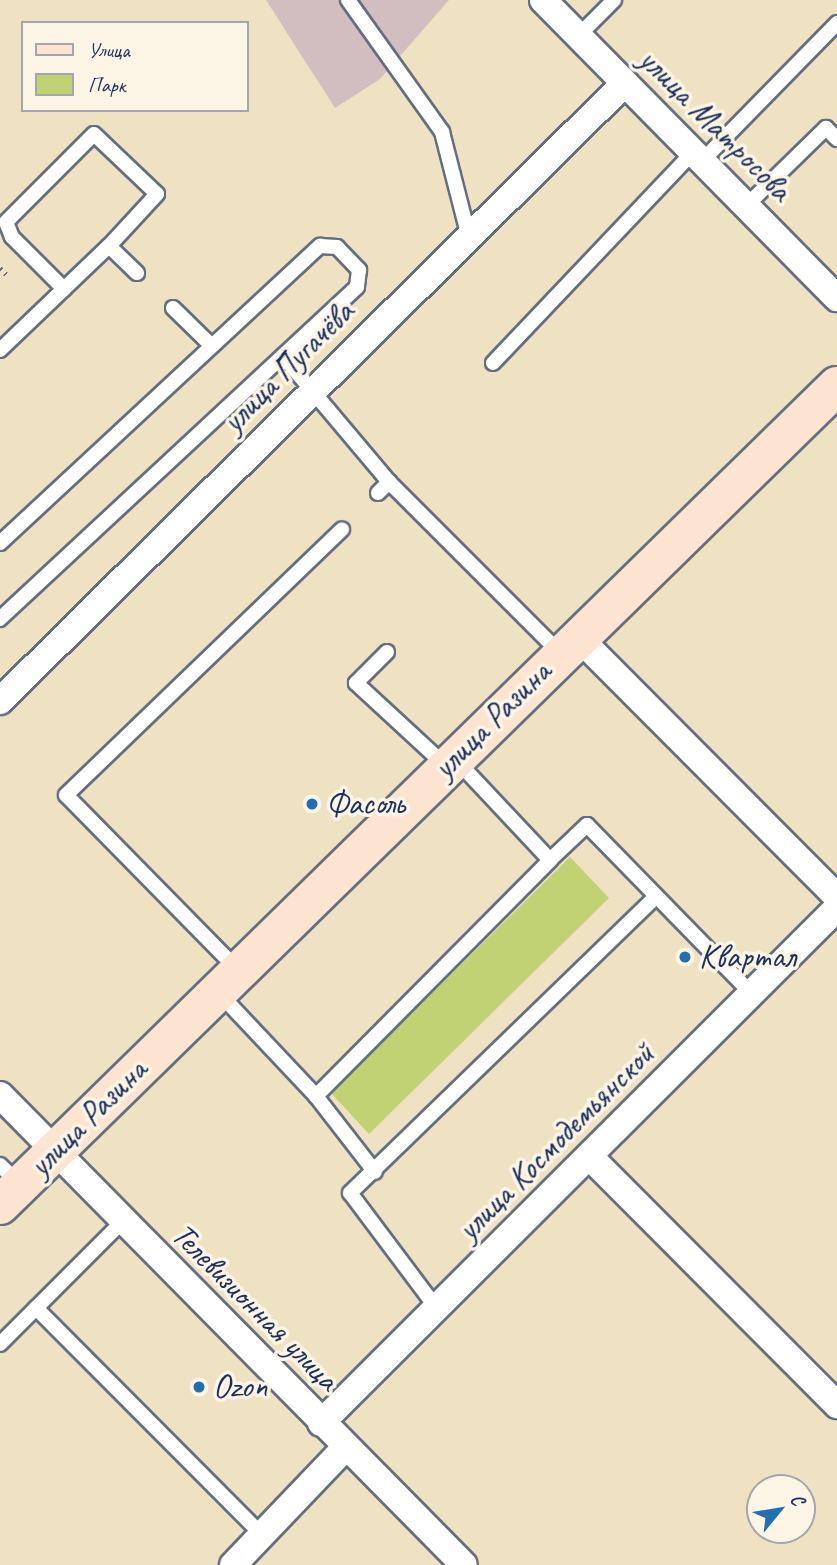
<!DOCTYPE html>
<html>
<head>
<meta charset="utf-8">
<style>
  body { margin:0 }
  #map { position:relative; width:837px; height:1565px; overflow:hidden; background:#eee2c2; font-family:Caveat,sans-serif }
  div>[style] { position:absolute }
  .industrial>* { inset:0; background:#d2bec1 }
  .green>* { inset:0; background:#c1d275 }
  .path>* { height:4.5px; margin-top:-2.25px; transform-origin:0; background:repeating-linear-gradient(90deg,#656e81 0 2px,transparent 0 7px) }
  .roads { filter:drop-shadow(2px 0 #656e81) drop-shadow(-2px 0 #656e81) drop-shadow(0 2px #656e81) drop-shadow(0 -2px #656e81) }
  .lane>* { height:14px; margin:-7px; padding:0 7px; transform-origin:7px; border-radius:7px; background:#fff }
  .street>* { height:26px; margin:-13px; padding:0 13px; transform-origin:13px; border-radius:13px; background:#fff }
  .secondary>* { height:38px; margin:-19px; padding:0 19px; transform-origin:19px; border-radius:19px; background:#fde4d1 }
  .dots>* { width:19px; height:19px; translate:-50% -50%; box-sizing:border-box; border:4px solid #fcf5e5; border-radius:50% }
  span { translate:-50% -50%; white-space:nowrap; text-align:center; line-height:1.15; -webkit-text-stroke:7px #fcf5e5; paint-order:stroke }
  .street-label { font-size:33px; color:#1b2f5e }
  .poi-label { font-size:33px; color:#1b2f5e }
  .left { translate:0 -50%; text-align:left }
  .legend { position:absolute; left:21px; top:21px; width:228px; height:91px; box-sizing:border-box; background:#fcf5e5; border:2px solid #a2a6af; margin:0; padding:9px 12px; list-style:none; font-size:21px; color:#1b2f5e }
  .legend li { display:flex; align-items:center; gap:14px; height:35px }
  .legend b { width:35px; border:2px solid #a2a6af }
  .north { position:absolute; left:746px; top:1474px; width:70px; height:70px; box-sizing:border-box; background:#fcf5e5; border:2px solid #a2a6af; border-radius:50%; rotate:60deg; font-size:19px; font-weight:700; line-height:28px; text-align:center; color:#1b2f5e }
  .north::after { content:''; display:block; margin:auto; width:24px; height:32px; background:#1f6fb2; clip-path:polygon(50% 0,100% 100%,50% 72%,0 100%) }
</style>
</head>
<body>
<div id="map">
  <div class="industrial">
    <i style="clip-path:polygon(266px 0,449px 0,380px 79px,335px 108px)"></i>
  </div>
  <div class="green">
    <i style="clip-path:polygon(570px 857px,609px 898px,369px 1134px,331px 1093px)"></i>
  </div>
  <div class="path">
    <i style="left:0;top:268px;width:13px;rotate:45deg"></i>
  </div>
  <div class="roads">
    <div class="lane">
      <i style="left:348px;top:0;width:162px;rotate:54.5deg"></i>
      <i style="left:442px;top:132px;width:108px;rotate:75.6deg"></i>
      <i style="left:578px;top:36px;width:51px;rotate:-45deg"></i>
      <i style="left:702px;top:161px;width:193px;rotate:-45.6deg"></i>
      <i style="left:746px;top:206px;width:112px;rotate:-44.3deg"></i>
      <i style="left:826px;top:128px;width:16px;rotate:45deg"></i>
      <i style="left:64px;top:289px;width:74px;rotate:-135deg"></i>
      <i style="left:12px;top:237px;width:16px;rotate:-112deg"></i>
      <i style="left:6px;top:222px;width:124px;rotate:-45deg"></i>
      <i style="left:94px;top:134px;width:87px;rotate:43.6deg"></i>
      <i style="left:157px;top:194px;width:71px;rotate:132.7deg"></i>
      <i style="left:173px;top:308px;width:54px;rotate:44.3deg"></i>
      <i style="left:0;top:350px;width:151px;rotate:-43.7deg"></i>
      <i style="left:109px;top:246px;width:39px;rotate:44deg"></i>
      <i style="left:283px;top:356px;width:165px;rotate:49.9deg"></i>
      <i style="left:493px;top:363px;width:291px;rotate:-46.5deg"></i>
      <i style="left:378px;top:493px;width:16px;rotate:-45deg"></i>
      <i style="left:389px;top:482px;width:242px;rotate:45deg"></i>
      <i style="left:0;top:543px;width:437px;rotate:-42.9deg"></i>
      <i style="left:320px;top:246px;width:17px;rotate:3deg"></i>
      <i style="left:337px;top:247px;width:32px;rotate:46deg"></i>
      <i style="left:359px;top:270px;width:17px;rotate:97deg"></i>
      <i style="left:357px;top:287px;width:488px;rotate:137.1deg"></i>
      <i style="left:387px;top:652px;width:44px;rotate:135deg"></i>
      <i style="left:356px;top:683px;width:122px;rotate:42.7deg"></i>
      <i style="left:550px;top:860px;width:51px;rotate:-43.4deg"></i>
      <i style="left:587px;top:825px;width:235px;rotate:45.7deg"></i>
      <i style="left:238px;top:970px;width:245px;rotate:-134.5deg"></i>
      <i style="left:66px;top:795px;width:383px;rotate:-43.9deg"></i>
      <i style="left:218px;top:992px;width:143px;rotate:46.7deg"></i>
      <i style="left:316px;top:1096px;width:96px;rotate:52.2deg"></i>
      <i style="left:316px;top:1096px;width:332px;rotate:-45.2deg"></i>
      <i style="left:550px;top:860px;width:137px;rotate:-133.2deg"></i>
      <i style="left:0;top:1165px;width:27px;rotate:45deg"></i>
      <i style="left:36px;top:1308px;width:320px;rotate:45.1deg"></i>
      <i style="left:438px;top:1310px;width:146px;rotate:-126.9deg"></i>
      <i style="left:350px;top:1193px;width:425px;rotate:-44.1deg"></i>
      <i style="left:0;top:1344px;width:173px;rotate:-45deg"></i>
    </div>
    <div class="street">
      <i style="left:543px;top:0;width:419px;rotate:45.4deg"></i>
      <i style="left:577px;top:636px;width:368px;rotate:45.1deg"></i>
      <i style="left:0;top:701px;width:879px;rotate:-44.68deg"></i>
      <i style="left:0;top:1095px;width:660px;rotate:45.37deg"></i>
      <i style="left:591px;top:1158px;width:349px;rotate:45.1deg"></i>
      <i style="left:321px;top:1423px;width:729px;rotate:-44.94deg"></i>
      <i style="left:233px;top:1565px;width:162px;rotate:-46.3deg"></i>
    </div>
    <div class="secondary">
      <i style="left:0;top:1205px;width:1171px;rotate:-44.38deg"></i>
    </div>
  </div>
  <div class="dots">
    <i style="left:312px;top:804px;background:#1f6fb2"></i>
    <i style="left:685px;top:957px;background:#1f6fb2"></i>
    <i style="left:199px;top:1387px;background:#1f6fb2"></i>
  </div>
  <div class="street-label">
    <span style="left:715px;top:125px;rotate:45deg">улица Матросова</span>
    <span style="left:288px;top:367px;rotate:-45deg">улица Пугачёва</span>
    <span style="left:492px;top:720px;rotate:-45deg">улица Разина</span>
    <span style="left:88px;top:1118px;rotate:-45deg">улица Разина</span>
    <span style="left:556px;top:1142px;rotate:-45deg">улица Космодемьянской</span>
    <span style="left:255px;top:1307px;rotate:45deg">Телевизионная улица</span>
  </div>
  <div class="poi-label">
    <span class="left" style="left:326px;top:804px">Фасоль</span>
    <span class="left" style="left:699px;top:957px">Квартал</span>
    <span class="left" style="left:213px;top:1387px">Ozon</span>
  </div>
  <ul class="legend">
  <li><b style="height:9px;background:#fde4d1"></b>Улица</li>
  <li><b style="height:19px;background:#c1d275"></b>Парк</li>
  </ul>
  <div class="north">С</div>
</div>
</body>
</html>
